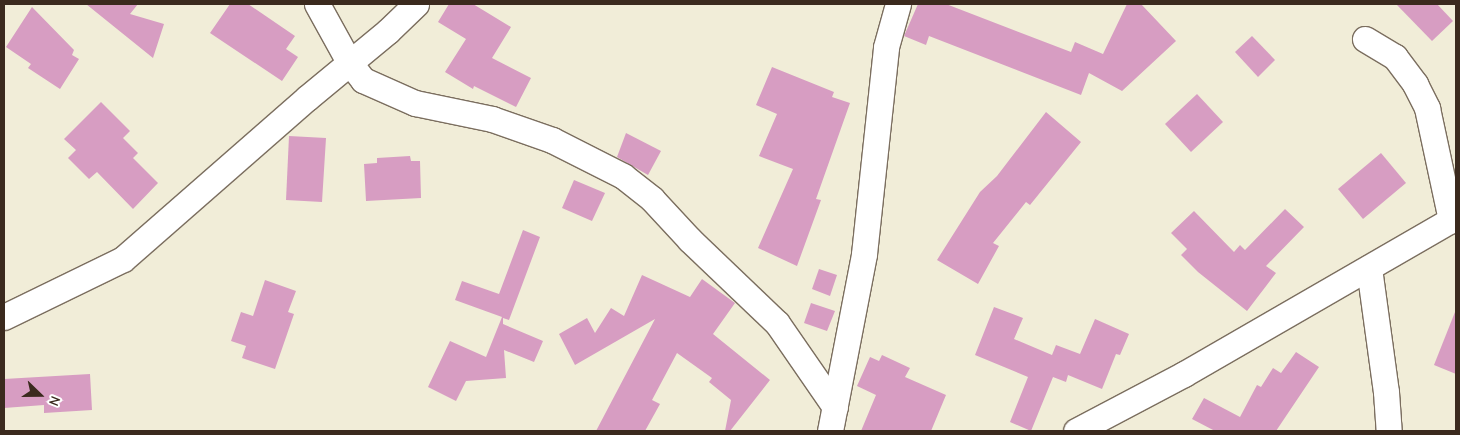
<!DOCTYPE html>
<html>
<head>
<meta charset="utf-8">
<style>
  body { margin:0 }
  #map { position:relative; width:1460px; height:435px; overflow:hidden; background:#f1edd8; font-family:"Comic Neue",sans-serif }
  div>[style] { position:absolute }
  .building>* { inset:0; background:#d79dc2 }
  .roads { filter:drop-shadow(1px 0 #7b6e5f) drop-shadow(-1px 0 #7b6e5f) drop-shadow(0 1px #7b6e5f) drop-shadow(0 -1px #7b6e5f) }
  .minor>* { height:25px; margin:-12.5px; padding:0 12.5px; transform-origin:12.5px; border-radius:12.5px; background:#fff }
  span { translate:-50% -50%; white-space:nowrap; text-align:center; line-height:1.15; -webkit-text-stroke:4px #fff; paint-order:stroke }
  .frame { position:absolute; inset:0; border:5px solid #3b2a1e; pointer-events:none }
  .north { position:absolute; left:15px; top:370px; width:50px; height:50px; -webkit-text-stroke:4px #fff; paint-order:stroke; rotate:112deg; font-size:14px; font-weight:700; line-height:20px; text-align:center; color:#3b2a1e }
  .north::after { content:''; display:block; margin:auto; width:18px; height:22px; background:#3b2a1e; clip-path:polygon(50% 0,100% 100%,50% 72%,0 100%) }
</style>
</head>
<body>
<div id="map">
  <div class="building">
    <i style="clip-path:polygon(86px 4px,138px 4px,130px 14px,164px 24px,153px 58px)"></i>
    <i style="clip-path:polygon(230px 4px,248px 4px,295px 36px,286px 49px,298px 57px,282px 81px,210px 33px)"></i>
    <i style="clip-path:polygon(449px 4px,473px 4px,511px 27px,492px 58px,531px 78px,516px 107px,474px 86px,473px 89px,445px 72px,466px 39px,438px 22px)"></i>
    <i style="clip-path:polygon(918px 4px,946px 4px,1071px 52px,1075px 42px,1103px 54px,1127px 4px,1141px 4px,1176px 41px,1122px 91px,1089px 73px,1081px 95px,929px 36px,926px 45px,904px 36px)"></i>
    <i style="clip-path:polygon(1396px 4px,1437px 4px,1453px 21px,1432px 41px)"></i>
    <i style="clip-path:polygon(32px 7px,74px 50px,72px 55px,79px 59px,60px 89px,28px 68px,31px 64px,6px 47px)"></i>
    <i style="clip-path:polygon(1252px 36px,1275px 60px,1258px 77px,1235px 52px)"></i>
    <i style="clip-path:polygon(772px 67px,834px 92px,832px 97px,850px 103px,816px 199px,821px 200px,797px 266px,758px 248px,793px 169px,759px 156px,777px 114px,756px 105px)"></i>
    <i style="clip-path:polygon(1197px 94px,1223px 122px,1191px 152px,1165px 124px)"></i>
    <i style="clip-path:polygon(101px 102px,130px 131px,123px 138px,138px 153px,133px 158px,158px 183px,133px 209px,97px 172px,89px 179px,68px 158px,76px 150px,64px 139px)"></i>
    <i style="clip-path:polygon(1046px 112px,1081px 142px,1030px 205px,1026px 202px,993px 243px,999px 246px,978px 284px,937px 260px,980px 192px,997px 176px)"></i>
    <i style="clip-path:polygon(626px 133px,661px 151px,648px 175px,617px 157px)"></i>
    <i style="clip-path:polygon(289px 136px,326px 138px,322px 202px,286px 200px)"></i>
    <i style="clip-path:polygon(1381px 153px,1406px 183px,1363px 219px,1338px 189px)"></i>
    <i style="clip-path:polygon(410px 156px,411px 161px,420px 161px,421px 198px,366px 201px,364px 164px,377px 163px,377px 158px)"></i>
    <i style="clip-path:polygon(574px 180px,605px 193px,592px 221px,562px 208px)"></i>
    <i style="clip-path:polygon(1285px 209px,1304px 227px,1266px 266px,1276px 273px,1247px 311px,1198px 272px,1181px 255px,1187px 249px,1171px 233px,1194px 211px,1234px 252px,1240px 245px,1245px 250px)"></i>
    <i style="clip-path:polygon(523px 230px,540px 237px,509px 320px,503px 318px,503px 324px,543px 341px,534px 362px,504px 350px,506px 378px,466px 381px,456px 401px,428px 387px,450px 341px,486px 357px,502px 317px,455px 300px,462px 281px,499px 294px)"></i>
    <i style="clip-path:polygon(819px 269px,837px 275px,830px 296px,812px 289px)"></i>
    <i style="clip-path:polygon(642px 275px,690px 297px,702px 279px,735px 303px,713px 334px,770px 380px,730px 431px,725px 431px,731px 400px,709px 382px,712px 378px,677px 353px,652px 400px,660px 404px,645px 431px,596px 431px,655px 319px,575px 365px,559px 334px,587px 318px,595px 333px,611px 308px,624px 316px)"></i>
    <i style="clip-path:polygon(265px 280px,296px 291px,288px 312px,294px 314px,275px 369px,242px 358px,246px 346px,231px 341px,241px 312px,253px 316px)"></i>
    <i style="clip-path:polygon(811px 303px,835px 311px,827px 331px,804px 323px)"></i>
    <i style="clip-path:polygon(994px 307px,1023px 318px,1014px 339px,1052px 355px,1056px 345px,1080px 354px,1095px 319px,1129px 334px,1120px 355px,1116px 354px,1102px 389px,1068px 375px,1066px 382px,1053px 377px,1031px 431px,1010px 422px,1028px 377px,975px 355px)"></i>
    <i style="clip-path:polygon(1455px 312px,1456px 312px,1456px 374px,1434px 365px)"></i>
    <i style="clip-path:polygon(1296px 352px,1319px 367px,1276px 431px,1215px 431px,1192px 419px,1204px 398px,1240px 417px,1257px 385px,1261px 387px,1273px 368px,1281px 373px)"></i>
    <i style="clip-path:polygon(882px 355px,910px 368px,905px 377px,946px 395px,931px 431px,861px 431px,876px 395px,857px 386px,870px 357px,879px 361px)"></i>
    <i style="clip-path:polygon(90px 374px,92px 410px,44px 413px,44px 405px,4px 408px,4px 379px)"></i>
  </div>
  <div class="roads">
    <div class="minor">
      <i style="left:317px;top:4px;width:66px;rotate:61.1deg"></i>
      <i style="left:349px;top:62px;width:23px;rotate:52deg"></i>
      <i style="left:363px;top:80px;width:57px;rotate:23.9deg"></i>
      <i style="left:415px;top:103px;width:79px;rotate:11.7deg"></i>
      <i style="left:492px;top:119px;width:64px;rotate:19.3deg"></i>
      <i style="left:552px;top:140px;width:80px;rotate:26.9deg"></i>
      <i style="left:623px;top:176px;width:37px;rotate:38deg"></i>
      <i style="left:652px;top:199px;width:56px;rotate:47.2deg"></i>
      <i style="left:690px;top:240px;width:120px;rotate:43.7deg"></i>
      <i style="left:777px;top:323px;width:102px;rotate:55.4deg"></i>
      <i style="left:1365px;top:39px;width:35px;rotate:31deg"></i>
      <i style="left:1395px;top:57px;width:34px;rotate:53deg"></i>
      <i style="left:1415px;top:84px;width:27px;rotate:63deg"></i>
      <i style="left:1427px;top:108px;width:115px;rotate:77.9deg"></i>
      <i style="left:1369px;top:268px;width:125px;rotate:82.2deg"></i>
      <i style="left:1386px;top:392px;width:39px;rotate:86deg"></i>
      <i style="left:4px;top:317px;width:132px;rotate:-26deg"></i>
      <i style="left:123px;top:259px;width:244px;rotate:-41.2deg"></i>
      <i style="left:307px;top:98px;width:105px;rotate:-39.6deg"></i>
      <i style="left:388px;top:31px;width:39px;rotate:-44deg"></i>
      <i style="left:830px;top:431px;width:180px;rotate:-79.1deg"></i>
      <i style="left:864px;top:254px;width:208px;rotate:-83.9deg"></i>
      <i style="left:886px;top:47px;width:45px;rotate:-74.4deg"></i>
      <i style="left:1076px;top:431px;width:122px;rotate:-27.8deg"></i>
      <i style="left:1184px;top:374px;width:314px;rotate:-30deg"></i>
    </div>
  </div>
  <div class="frame"></div>
  <div class="north">N</div>
</div>
</body>
</html>
